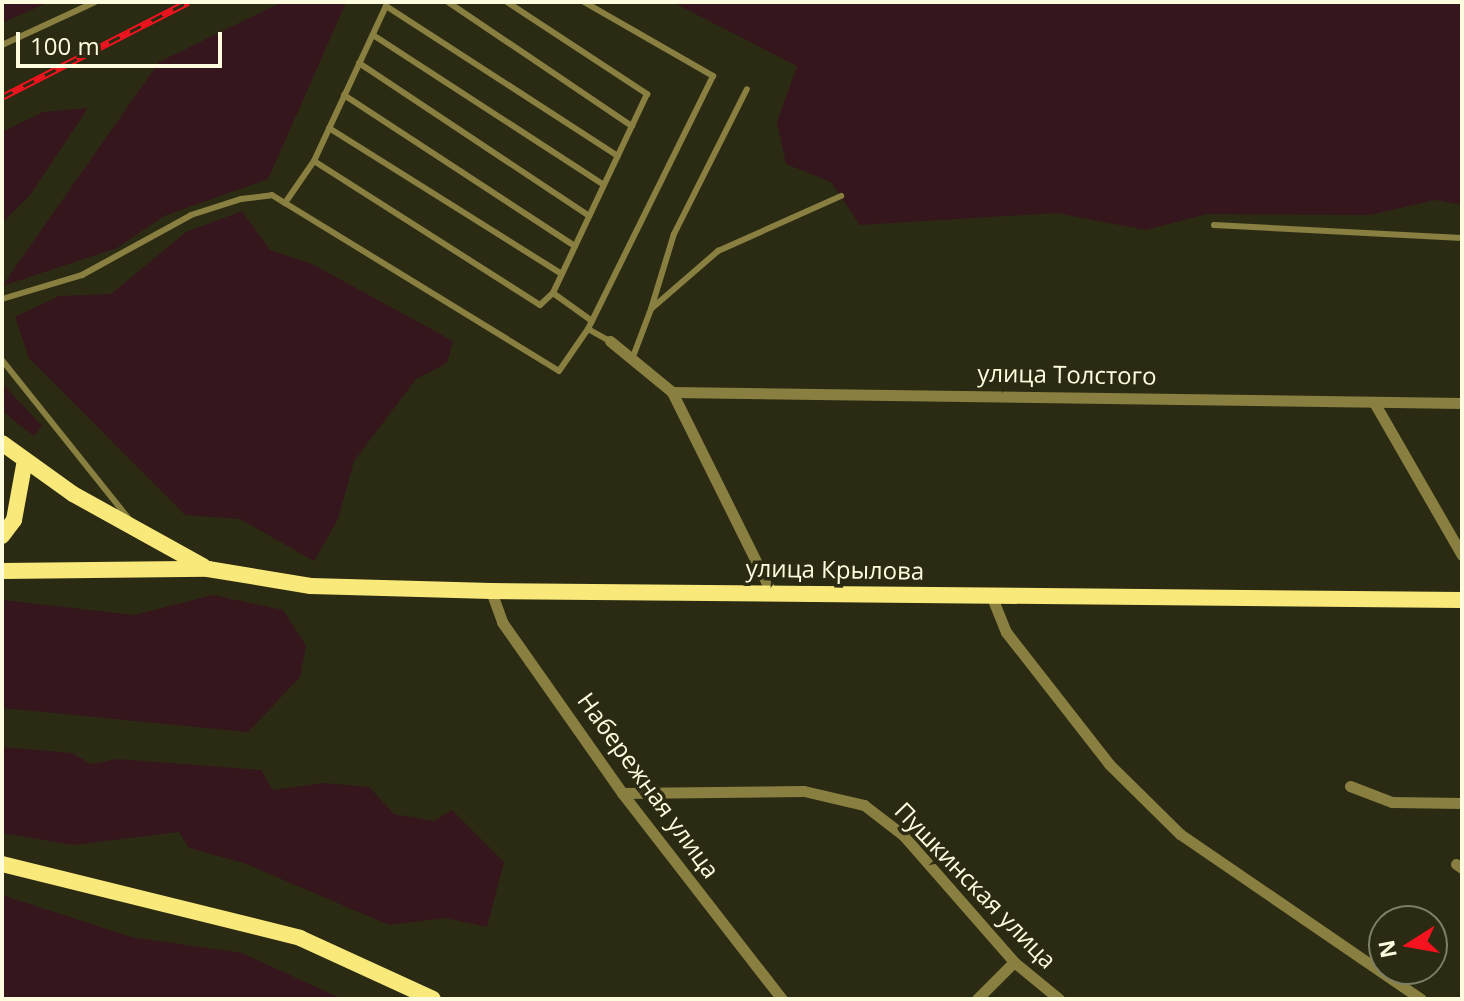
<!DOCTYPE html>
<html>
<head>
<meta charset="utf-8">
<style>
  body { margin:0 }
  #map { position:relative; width:1464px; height:1001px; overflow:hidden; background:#2b2b13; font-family:"Open Sans",sans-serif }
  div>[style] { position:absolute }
  .green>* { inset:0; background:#35161c }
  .lane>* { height:6px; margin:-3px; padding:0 3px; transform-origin:3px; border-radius:3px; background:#887f40 }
  .street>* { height:11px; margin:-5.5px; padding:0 5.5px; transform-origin:5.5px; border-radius:5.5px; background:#887f40 }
  .secondary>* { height:16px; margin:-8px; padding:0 8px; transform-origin:8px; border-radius:8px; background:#f9e97a }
  .rail>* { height:7px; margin-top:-3.5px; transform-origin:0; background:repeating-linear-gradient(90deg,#2b2b13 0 12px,#f5131f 0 24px); box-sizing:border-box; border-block:2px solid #f5131f }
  span { translate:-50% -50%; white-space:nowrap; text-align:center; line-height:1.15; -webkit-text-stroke:7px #2b2b13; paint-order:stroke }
  .street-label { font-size:24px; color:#fefcde }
  .frame { position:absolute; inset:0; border:4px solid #fefcde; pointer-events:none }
  .north { position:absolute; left:1368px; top:905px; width:80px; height:80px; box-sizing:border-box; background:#2b2b13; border:2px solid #7f7f64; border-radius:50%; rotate:259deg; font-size:22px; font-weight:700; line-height:32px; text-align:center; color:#fefcde }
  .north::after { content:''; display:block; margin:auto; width:28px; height:36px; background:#f5131f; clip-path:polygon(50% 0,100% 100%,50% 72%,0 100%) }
  .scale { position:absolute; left:16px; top:32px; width:206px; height:36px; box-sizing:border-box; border:4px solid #fefcde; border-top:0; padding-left:10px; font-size:24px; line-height:28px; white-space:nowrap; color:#fefcde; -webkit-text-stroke:6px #2b2b13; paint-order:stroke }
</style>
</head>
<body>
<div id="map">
  <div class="green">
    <i style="clip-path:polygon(2px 2px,49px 2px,2px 23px)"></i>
    <i style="clip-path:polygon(282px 2px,346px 3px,268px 179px,164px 216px,117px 248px,2px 286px,159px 62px)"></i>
    <i style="clip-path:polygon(672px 2px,1462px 2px,1462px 205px,1435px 200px,1370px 215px,1207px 214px,1146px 230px,1056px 213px,860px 225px,831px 182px,786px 164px,777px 122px,797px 66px)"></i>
    <i style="clip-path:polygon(88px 108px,31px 194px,2px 223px,2px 132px,43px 112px)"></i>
    <i style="clip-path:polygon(242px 211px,270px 250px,312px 264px,453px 341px,447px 363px,416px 379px,354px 461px,338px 519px,314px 561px,240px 519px,185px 515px,29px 358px,15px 317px,59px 296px,111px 294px,186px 232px)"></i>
    <i style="clip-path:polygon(2px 383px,42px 426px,34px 436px,2px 411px)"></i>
    <i style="clip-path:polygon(213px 595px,283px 610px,306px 646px,300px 677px,248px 732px,2px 708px,2px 600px,134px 615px)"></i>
    <i style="clip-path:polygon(2px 747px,72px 753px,91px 764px,117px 759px,261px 770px,273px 790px,324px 783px,369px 787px,394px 814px,434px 821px,452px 810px,504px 862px,487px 927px,445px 918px,389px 925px,244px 863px,189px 848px,179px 832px,72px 845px,2px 833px)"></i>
    <i style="clip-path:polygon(2px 895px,131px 937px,242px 953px,342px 999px,2px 999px)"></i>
  </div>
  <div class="lane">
    <i style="left:448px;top:2px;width:222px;rotate:34deg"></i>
    <i style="left:507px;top:2px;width:168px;rotate:33.3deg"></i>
    <i style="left:647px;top:94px;width:220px;rotate:115.3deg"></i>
    <i style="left:553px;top:293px;width:48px;rotate:35.7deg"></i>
    <i style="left:584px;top:2px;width:149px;rotate:29.8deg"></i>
    <i style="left:713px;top:76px;width:282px;rotate:116.3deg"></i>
    <i style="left:588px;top:329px;width:25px;rotate:29deg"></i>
    <i style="left:373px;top:35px;width:275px;rotate:33deg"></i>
    <i style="left:2px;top:45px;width:102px;rotate:-24.8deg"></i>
    <i style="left:359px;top:63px;width:276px;rotate:33.6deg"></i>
    <i style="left:344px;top:95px;width:276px;rotate:33.2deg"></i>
    <i style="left:329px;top:128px;width:275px;rotate:32.1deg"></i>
    <i style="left:314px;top:161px;width:268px;rotate:32.5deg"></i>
    <i style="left:540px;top:305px;width:18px;rotate:-43deg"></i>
    <i style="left:285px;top:203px;width:321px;rotate:31.5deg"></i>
    <i style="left:559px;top:371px;width:51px;rotate:-55.4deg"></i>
    <i style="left:1214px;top:225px;width:248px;rotate:3deg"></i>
    <i style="left:2px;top:299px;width:84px;rotate:-16.7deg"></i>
    <i style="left:82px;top:275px;width:124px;rotate:-28.8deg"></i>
    <i style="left:191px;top:215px;width:52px;rotate:-17.7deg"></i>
    <i style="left:241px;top:199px;width:31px;rotate:-7deg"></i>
    <i style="left:272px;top:195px;width:15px;rotate:32deg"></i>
    <i style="left:285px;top:203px;width:51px;rotate:-55.4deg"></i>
    <i style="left:314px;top:161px;width:171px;rotate:-65.1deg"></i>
    <i style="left:386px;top:6px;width:276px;rotate:32.9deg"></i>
    <i style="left:651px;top:309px;width:78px;rotate:-73deg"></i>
    <i style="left:674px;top:234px;width:162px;rotate:-63.3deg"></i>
    <i style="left:634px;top:354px;width:48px;rotate:-69.3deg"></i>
    <i style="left:651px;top:309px;width:89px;rotate:-40.9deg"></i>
    <i style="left:718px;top:251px;width:135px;rotate:-24.1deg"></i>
    <i style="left:2px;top:360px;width:203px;rotate:51.4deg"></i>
  </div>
  <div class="street">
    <i style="left:610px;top:341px;width:80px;rotate:39.4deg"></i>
    <i style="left:672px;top:392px;width:222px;rotate:63.6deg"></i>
    <i style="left:672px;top:392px;width:790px;rotate:0.8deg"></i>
    <i style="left:1375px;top:404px;width:174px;rotate:60.1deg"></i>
    <i style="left:491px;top:591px;width:33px;rotate:70deg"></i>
    <i style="left:502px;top:622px;width:209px;rotate:54.9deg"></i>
    <i style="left:622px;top:793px;width:261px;rotate:52.2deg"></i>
    <i style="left:991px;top:595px;width:40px;rotate:68deg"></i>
    <i style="left:1006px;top:632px;width:167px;rotate:52deg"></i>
    <i style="left:1109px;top:764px;width:100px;rotate:44.6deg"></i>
    <i style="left:1180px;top:834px;width:292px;rotate:34.4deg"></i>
    <i style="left:1350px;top:786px;width:45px;rotate:20.9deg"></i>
    <i style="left:1392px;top:802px;width:70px;rotate:0.8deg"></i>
    <i style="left:622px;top:793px;width:182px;rotate:-0.6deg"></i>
    <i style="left:804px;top:791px;width:62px;rotate:13.1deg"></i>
    <i style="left:864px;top:805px;width:49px;rotate:37.6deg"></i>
    <i style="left:903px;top:835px;width:169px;rotate:48.8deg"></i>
    <i style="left:1014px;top:962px;width:58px;rotate:39.4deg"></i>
    <i style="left:1456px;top:864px;width:7px;rotate:34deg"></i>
    <i style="left:977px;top:999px;width:52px;rotate:-45deg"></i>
  </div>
  <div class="secondary">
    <i style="left:2px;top:443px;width:87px;rotate:35.7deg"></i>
    <i style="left:73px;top:494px;width:149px;rotate:29deg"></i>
    <i style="left:2px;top:536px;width:20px;rotate:-53deg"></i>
    <i style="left:14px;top:520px;width:61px;rotate:-79.6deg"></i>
    <i style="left:2px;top:571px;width:206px;rotate:-0.6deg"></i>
    <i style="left:208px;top:569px;width:104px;rotate:9.4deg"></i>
    <i style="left:311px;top:586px;width:180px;rotate:1.6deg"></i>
    <i style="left:491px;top:591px;width:971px;rotate:0.53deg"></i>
    <i style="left:2px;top:864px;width:307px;rotate:13.9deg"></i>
    <i style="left:300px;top:938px;width:146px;rotate:24.6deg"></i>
  </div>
  <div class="rail">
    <i style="left:2px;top:97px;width:209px;rotate:-27.1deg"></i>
  </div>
  <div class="street-label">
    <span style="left:1067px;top:374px;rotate:1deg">улица Толстого</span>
    <span style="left:835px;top:569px;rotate:1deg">улица Крылова</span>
    <span style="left:649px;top:785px;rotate:54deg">Набережная улица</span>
    <span style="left:976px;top:885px;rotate:46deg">Пушкинская улица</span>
  </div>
  <div class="frame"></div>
  <div class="north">N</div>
  <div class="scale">100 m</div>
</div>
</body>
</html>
